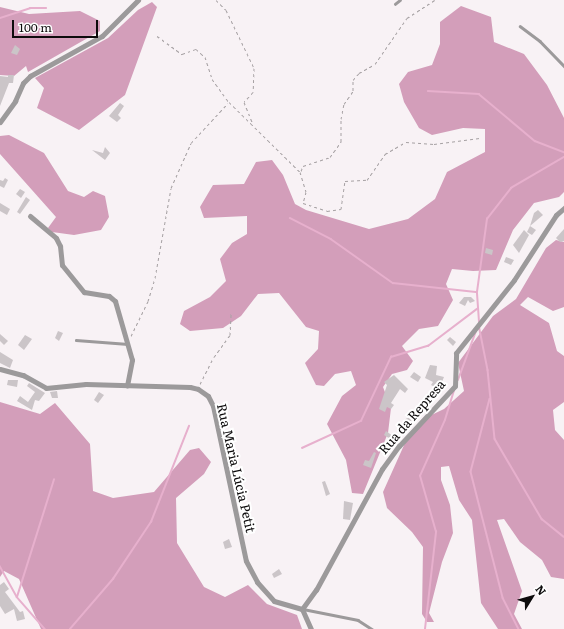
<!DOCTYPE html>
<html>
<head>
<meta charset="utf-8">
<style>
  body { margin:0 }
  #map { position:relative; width:564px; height:629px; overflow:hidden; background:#f8f2f5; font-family:Literata,serif }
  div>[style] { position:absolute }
  .forest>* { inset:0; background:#d39eba }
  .stream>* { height:1.5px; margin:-0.75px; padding:0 0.75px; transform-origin:0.75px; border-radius:0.75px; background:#e7b0cd }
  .building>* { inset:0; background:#cbc5c8 }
  .path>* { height:1px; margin-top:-0.5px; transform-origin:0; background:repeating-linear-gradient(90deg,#a6a1a3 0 3px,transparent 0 6px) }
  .service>* { height:2.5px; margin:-1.25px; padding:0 1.25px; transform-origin:1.25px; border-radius:1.25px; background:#9c9a9b }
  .minor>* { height:5px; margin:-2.5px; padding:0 2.5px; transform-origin:2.5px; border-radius:2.5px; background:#9c9a9b }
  span { translate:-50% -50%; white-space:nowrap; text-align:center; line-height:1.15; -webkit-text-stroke:4px #fff; paint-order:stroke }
  .street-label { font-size:13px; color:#0d0b0c }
  .north { position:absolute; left:512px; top:577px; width:40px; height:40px; -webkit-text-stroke:3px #fff; paint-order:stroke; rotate:53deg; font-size:11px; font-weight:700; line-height:16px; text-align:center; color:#0d0b0c }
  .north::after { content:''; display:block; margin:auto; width:14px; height:18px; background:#0d0b0c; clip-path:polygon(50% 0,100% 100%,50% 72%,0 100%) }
  .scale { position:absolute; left:12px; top:20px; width:86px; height:18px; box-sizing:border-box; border:2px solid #0d0b0c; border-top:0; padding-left:5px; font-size:12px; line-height:14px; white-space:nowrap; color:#0d0b0c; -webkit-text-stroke:3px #fff; paint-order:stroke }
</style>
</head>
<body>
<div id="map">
  <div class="forest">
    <i style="clip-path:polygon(152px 2px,157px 7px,125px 95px,79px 130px,37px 108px,44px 88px,35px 78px,108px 38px,138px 10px)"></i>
    <i style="clip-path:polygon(461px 6px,491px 17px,494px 42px,524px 54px,547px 85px,564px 118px,564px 192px,559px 197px,534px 203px,513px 230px,496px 270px,473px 271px,452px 269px,446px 284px,453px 300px,438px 326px,419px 329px,402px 346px,413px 361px,407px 370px,392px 374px,383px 387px,391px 408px,388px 433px,363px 494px,352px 493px,346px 460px,327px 424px,342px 396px,356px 385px,351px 371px,335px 374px,324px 386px,316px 385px,305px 363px,318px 349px,319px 331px,306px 327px,279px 293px,258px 294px,241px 316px,223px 328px,190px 331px,180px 324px,184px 311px,210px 297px,226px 281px,220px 259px,232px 243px,247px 234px,247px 216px,204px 218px,200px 207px,213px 185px,244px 184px,256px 162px,272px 160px,283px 175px,295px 204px,306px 210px,369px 229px,408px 219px,435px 199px,447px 172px,485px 152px,485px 129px,463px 128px,432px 135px,419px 128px,404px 102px,399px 84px,408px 72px,432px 65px,440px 44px,440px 22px)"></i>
    <i style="clip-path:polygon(0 7px,29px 14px,80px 11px,100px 21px,100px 31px,28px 72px,26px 66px,14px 76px,0 75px)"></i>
    <i style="clip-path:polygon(9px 135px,44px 153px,68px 191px,84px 197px,93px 191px,105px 196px,109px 217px,101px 230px,74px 235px,52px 232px,48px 228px,56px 217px,0 154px,0 136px)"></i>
    <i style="clip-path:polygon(556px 240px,564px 242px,564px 307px,553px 311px,528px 297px,520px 305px,549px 323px,557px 351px,564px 356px,564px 402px,553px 410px,555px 430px,564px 440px,564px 579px,551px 577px,542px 560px,520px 542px,504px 519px,497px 520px,522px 591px,514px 614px,522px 629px,498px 629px,481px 603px,472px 520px,459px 500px,449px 466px,441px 467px,441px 480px,450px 505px,453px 533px,442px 562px,429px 613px,434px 622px,427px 622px,422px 614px,423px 547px,412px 532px,387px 508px,383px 492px,405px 443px,423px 419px,444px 409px,464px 391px,458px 363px,493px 316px,516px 299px,546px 248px)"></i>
    <i style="clip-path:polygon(0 402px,40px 414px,55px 403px,90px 444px,93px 491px,113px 498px,154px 492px,190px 450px,199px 448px,211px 462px,204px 474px,176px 498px,177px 543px,204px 587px,225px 597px,248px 585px,267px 604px,297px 615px,302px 629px,41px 629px,19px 579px,4px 571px,0 577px)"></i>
  </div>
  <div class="stream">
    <i style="left:0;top:18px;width:32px;rotate:-18deg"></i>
    <i style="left:30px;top:8px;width:16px"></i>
    <i style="left:428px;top:91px;width:51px;rotate:3.4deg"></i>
    <i style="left:479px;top:94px;width:73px;rotate:40deg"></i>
    <i style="left:535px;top:141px;width:31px;rotate:21deg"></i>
    <i style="left:290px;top:218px;width:46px;rotate:27.1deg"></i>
    <i style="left:331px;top:239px;width:76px;rotate:35.4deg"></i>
    <i style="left:393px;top:283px;width:83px;rotate:6.2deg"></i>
    <i style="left:479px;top:322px;width:30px;rotate:-94deg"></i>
    <i style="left:477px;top:292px;width:74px;rotate:-82.2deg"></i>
    <i style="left:487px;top:219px;width:39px;rotate:-52deg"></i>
    <i style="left:511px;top:188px;width:61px;rotate:-30.3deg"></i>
    <i style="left:479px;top:325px;width:46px;rotate:78.7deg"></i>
    <i style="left:488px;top:370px;width:69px;rotate:84.2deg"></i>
    <i style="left:495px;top:439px;width:93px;rotate:59.6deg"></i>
    <i style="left:542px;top:519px;width:28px;rotate:39deg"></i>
    <i style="left:458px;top:380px;width:52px;rotate:-69.8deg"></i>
    <i style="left:490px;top:399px;width:75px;rotate:104.6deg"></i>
    <i style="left:471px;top:472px;width:130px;rotate:75.7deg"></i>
    <i style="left:503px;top:598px;width:35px;rotate:63deg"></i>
    <i style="left:302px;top:448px;width:65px;rotate:-24.6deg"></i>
    <i style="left:361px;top:421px;width:71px;rotate:-64.9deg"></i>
    <i style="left:391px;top:357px;width:39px;rotate:-17deg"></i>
    <i style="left:428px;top:346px;width:61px;rotate:-37.1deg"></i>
    <i style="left:0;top:566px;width:35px;rotate:61deg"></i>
    <i style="left:17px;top:597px;width:43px;rotate:48.8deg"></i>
    <i style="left:17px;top:597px;width:123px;rotate:-72.5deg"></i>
    <i style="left:70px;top:629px;width:66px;rotate:-49.3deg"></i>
    <i style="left:113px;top:579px;width:69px;rotate:-56.3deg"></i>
    <i style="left:151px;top:522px;width:103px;rotate:-68.4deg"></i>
    <i style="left:425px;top:629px;width:98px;rotate:-83.5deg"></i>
    <i style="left:436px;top:532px;width:58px;rotate:-105.9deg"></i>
    <i style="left:420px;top:476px;width:61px;rotate:-65.9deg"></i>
    <i style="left:445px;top:420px;width:30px;rotate:-73deg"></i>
  </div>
  <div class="building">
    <i style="clip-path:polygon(15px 45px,20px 49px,17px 55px,11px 53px)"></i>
    <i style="clip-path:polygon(8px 75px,14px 75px,13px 83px,9px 83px,0 106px,0 76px,8px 77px)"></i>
    <i style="clip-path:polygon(120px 103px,124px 106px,118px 115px,121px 118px,117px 122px,109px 116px)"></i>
    <i style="clip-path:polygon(105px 147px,110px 153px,105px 160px,92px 150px,103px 153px)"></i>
    <i style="clip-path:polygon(5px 178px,8px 180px,4px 188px,0 186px,0 180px,3px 181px)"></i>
    <i style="clip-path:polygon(20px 189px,25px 192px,21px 198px,16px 194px)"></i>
    <i style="clip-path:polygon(26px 197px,30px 200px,20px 214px,17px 212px)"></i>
    <i style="clip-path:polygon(0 203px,10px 209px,7px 215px,0 211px)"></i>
    <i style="clip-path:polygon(538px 210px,543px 215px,530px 226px,534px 213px)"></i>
    <i style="clip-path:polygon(530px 226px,536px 230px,532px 235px,527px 232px)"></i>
    <i style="clip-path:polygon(564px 229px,564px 241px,560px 242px,556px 238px)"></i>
    <i style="clip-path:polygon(524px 230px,529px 235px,519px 253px,513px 245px)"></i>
    <i style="clip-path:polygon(486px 248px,493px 250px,492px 255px,485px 253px)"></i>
    <i style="clip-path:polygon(506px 257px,514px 260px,511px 265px,504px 262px)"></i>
    <i style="clip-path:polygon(464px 297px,471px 297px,475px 301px,470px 303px,468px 300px,465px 306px,459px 303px)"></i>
    <i style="clip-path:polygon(58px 331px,63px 333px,59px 341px,55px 338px)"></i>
    <i style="clip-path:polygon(0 334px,8px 341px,4px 345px,0 341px)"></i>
    <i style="clip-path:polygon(25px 335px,32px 339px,24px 350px,18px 345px)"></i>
    <i style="clip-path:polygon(450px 337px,456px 342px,453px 346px,447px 340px)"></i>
    <i style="clip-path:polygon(0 352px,13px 360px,10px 368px,0 363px)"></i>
    <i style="clip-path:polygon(430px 365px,437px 366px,436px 375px,444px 377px,439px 389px,431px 385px,433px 382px,425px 378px)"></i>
    <i style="clip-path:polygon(414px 372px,421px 377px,418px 382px,410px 377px)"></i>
    <i style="clip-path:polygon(394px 375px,408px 389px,405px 393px,400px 389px,391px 403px,394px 405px,391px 409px,387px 407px,385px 412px,379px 409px,387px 385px,384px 382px)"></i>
    <i style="clip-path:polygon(8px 380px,18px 380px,17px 387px,7px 385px)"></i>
    <i style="clip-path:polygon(29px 383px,45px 393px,39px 401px,35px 400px,32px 410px,17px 401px,20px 396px,28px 402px,35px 392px,27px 386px)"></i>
    <i style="clip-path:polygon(57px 391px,58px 398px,52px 398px,50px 392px)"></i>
    <i style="clip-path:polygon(99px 392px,104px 395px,98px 403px,94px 400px)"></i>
    <i style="clip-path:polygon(408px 417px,412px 421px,409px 425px,404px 421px)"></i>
    <i style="clip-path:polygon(386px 431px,397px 439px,395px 442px,384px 435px)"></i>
    <i style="clip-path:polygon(374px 452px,376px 453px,371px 468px,363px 465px,365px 460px,369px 461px)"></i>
    <i style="clip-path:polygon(325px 481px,330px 494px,326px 496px,322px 482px)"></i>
    <i style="clip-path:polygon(344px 501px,353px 503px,350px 520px,343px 519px)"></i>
    <i style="clip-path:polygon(229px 539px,232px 547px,225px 549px,223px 542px)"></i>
    <i style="clip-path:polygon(279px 569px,282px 574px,274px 578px,272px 574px)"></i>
    <i style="clip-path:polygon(4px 582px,9px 589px,5px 592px,20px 612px,23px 611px,25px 619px,17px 621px,14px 609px,5px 614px,0 606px,0 585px)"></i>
  </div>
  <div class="path">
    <i style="left:216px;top:0;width:14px;rotate:45deg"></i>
    <i style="left:226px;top:10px;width:64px;rotate:64.2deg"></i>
    <i style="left:254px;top:68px;width:24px;rotate:92deg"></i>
    <i style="left:253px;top:92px;width:13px;rotate:132deg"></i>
    <i style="left:244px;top:102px;width:24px;rotate:68deg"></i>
    <i style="left:157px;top:36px;width:31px;rotate:36deg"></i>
    <i style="left:182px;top:54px;width:15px;rotate:-20deg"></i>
    <i style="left:196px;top:49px;width:12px;rotate:42deg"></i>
    <i style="left:205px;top:57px;width:23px;rotate:72deg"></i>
    <i style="left:212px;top:79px;width:29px;rotate:54deg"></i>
    <i style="left:229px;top:102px;width:100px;rotate:44.6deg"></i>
    <i style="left:300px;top:172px;width:21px;rotate:73deg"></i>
    <i style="left:306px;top:192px;width:11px;rotate:105deg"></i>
    <i style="left:303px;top:203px;width:25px;rotate:18deg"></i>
    <i style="left:327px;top:211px;width:14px;rotate:-8deg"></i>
    <i style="left:341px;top:209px;width:28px;rotate:-82deg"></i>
    <i style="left:345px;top:181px;width:22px;rotate:-3deg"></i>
    <i style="left:367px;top:180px;width:32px;rotate:-55deg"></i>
    <i style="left:385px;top:154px;width:24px;rotate:-30deg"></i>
    <i style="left:406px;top:142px;width:28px;rotate:4deg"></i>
    <i style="left:434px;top:144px;width:46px;rotate:-7.4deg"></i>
    <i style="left:301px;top:171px;width:5px;rotate:-68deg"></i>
    <i style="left:303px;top:166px;width:28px;rotate:-18deg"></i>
    <i style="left:330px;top:157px;width:19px;rotate:-54deg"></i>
    <i style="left:341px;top:142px;width:23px;rotate:-90deg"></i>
    <i style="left:341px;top:119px;width:15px;rotate:-79deg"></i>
    <i style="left:344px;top:104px;width:16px;rotate:-55deg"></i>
    <i style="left:353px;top:91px;width:11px;rotate:-90deg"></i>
    <i style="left:353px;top:80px;width:9px;rotate:-49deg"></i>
    <i style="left:359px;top:73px;width:18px;rotate:-29deg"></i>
    <i style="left:375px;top:64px;width:56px;rotate:-55.2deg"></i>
    <i style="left:407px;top:18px;width:33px;rotate:-33deg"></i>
    <i style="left:131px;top:336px;width:39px;rotate:-64deg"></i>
    <i style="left:148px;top:301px;width:24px;rotate:-73deg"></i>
    <i style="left:155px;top:278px;width:91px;rotate:-79.9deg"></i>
    <i style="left:171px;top:188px;width:49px;rotate:-66deg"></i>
    <i style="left:191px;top:143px;width:54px;rotate:-47.2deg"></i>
    <i style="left:200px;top:384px;width:30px;rotate:-63deg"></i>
    <i style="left:214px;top:357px;width:27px;rotate:-54deg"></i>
    <i style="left:230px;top:335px;width:22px;rotate:-87deg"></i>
  </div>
  <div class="service">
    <i style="left:395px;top:4px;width:6px;rotate:-39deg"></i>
    <i style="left:520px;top:26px;width:25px;rotate:37deg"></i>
    <i style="left:540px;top:41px;width:35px;rotate:46deg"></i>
    <i style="left:76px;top:340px;width:52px;rotate:4.4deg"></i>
    <i style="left:303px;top:609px;width:56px;rotate:11.3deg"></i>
    <i style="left:358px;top:620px;width:17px;rotate:33deg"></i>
  </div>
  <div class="minor">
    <i style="left:0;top:122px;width:26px;rotate:-54deg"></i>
    <i style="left:15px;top:101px;width:20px;rotate:-66deg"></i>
    <i style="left:23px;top:83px;width:10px;rotate:-45deg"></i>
    <i style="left:30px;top:76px;width:82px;rotate:-29.1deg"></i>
    <i style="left:102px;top:36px;width:51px;rotate:-45deg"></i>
    <i style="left:30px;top:216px;width:34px;rotate:40deg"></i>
    <i style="left:56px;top:238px;width:9px;rotate:63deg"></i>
    <i style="left:60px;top:246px;width:19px;rotate:84deg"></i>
    <i style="left:62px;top:265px;width:35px;rotate:51deg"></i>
    <i style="left:84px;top:292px;width:25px;rotate:9deg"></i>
    <i style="left:109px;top:296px;width:8px;rotate:40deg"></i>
    <i style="left:115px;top:301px;width:61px;rotate:73.9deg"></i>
    <i style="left:132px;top:360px;width:26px;rotate:101deg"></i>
    <i style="left:0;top:369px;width:24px;rotate:15deg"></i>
    <i style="left:23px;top:375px;width:26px;rotate:29deg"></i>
    <i style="left:46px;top:388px;width:40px;rotate:-5.7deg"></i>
    <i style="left:86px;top:384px;width:104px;rotate:1.7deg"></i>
    <i style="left:190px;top:387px;width:8px;rotate:14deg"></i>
    <i style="left:198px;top:389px;width:12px;rotate:35deg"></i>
    <i style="left:208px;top:396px;width:11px;rotate:63deg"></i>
    <i style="left:213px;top:406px;width:158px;rotate:78deg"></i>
    <i style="left:246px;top:561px;width:24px;rotate:62deg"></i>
    <i style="left:257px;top:582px;width:25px;rotate:48deg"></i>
    <i style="left:274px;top:601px;width:29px;rotate:16deg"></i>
    <i style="left:302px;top:609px;width:24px;rotate:-54deg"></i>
    <i style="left:316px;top:590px;width:138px;rotate:-61.4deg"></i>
    <i style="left:382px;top:469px;width:29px;rotate:-54deg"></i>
    <i style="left:399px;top:446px;width:82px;rotate:-47deg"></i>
    <i style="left:455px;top:386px;width:33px;rotate:-88deg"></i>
    <i style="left:456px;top:353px;width:93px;rotate:-51.5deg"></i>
    <i style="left:514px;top:280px;width:77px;rotate:-57.1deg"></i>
    <i style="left:556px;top:215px;width:11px;rotate:-41deg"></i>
    <i style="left:302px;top:609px;width:22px;rotate:66deg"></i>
  </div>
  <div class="street-label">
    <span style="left:412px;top:417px;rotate:-49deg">Rua da Represa</span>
    <span style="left:236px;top:468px;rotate:77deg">Rua Maria Lúcia Petit</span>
  </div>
  <div class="north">N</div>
  <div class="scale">100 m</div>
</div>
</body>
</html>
